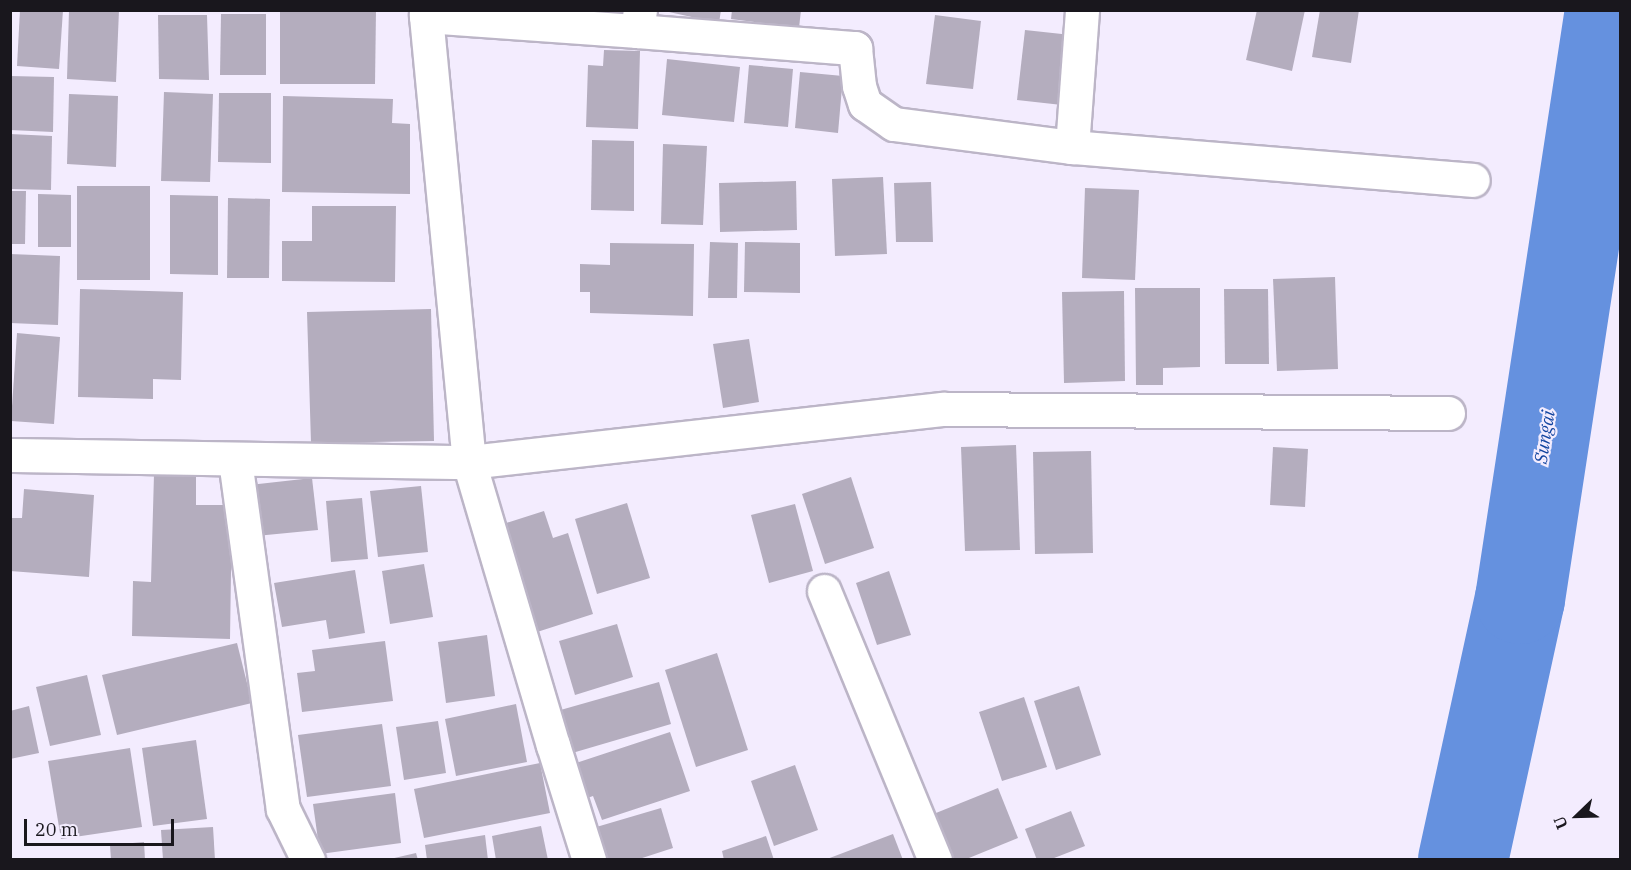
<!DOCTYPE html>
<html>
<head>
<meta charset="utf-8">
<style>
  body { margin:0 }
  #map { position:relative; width:1631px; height:870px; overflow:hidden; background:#f3ecfe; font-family:"IBM Plex Serif",serif }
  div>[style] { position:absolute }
  .river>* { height:90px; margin:-45px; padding:0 45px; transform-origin:45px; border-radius:45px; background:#6591df }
  .building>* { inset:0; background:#b4adbe }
  .roads { filter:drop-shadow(2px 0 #bcb5c7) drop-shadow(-2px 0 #bcb5c7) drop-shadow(0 2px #bcb5c7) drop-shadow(0 -2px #bcb5c7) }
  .street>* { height:33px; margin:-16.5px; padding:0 16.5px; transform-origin:16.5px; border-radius:16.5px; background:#fff }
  span { translate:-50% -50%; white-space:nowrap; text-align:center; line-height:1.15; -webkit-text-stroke:4.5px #f3ecfe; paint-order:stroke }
  .water-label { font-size:18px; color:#12449f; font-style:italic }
  .frame { position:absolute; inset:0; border:12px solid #19171d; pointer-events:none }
  .north { position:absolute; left:1547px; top:786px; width:60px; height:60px; -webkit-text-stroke:4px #f3ecfe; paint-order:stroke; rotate:247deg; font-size:16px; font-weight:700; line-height:24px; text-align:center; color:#19171d }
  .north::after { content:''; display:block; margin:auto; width:21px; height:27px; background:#19171d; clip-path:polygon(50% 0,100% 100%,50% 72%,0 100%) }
  .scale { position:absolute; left:24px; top:819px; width:150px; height:27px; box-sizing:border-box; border:3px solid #19171d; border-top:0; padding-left:8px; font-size:18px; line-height:21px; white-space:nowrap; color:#19171d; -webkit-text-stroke:4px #f3ecfe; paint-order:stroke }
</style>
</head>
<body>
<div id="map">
  <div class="river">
    <i style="left:1463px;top:860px;width:267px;rotate:-77.7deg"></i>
    <i style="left:1520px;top:599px;width:596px;rotate:-81.31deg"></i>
  </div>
  <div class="building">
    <i style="clip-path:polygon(20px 10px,63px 10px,59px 69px,17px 66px)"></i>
    <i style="clip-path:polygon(69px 10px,119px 10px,116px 82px,67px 79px)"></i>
    <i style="clip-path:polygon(280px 10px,376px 10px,375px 84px,280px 84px)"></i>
    <i style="clip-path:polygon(660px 10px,721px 10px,719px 23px)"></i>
    <i style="clip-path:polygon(732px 10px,801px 10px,799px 28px,731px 19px)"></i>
    <i style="clip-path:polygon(1257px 10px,1305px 10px,1292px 71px,1246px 60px)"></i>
    <i style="clip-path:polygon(1320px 10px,1359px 10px,1351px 63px,1312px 57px)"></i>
    <i style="clip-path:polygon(221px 14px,266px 14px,266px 75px,220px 75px)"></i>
    <i style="clip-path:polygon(158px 15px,207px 15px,209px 80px,159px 79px)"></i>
    <i style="clip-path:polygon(935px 15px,981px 21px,973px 89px,926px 84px)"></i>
    <i style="clip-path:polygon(1025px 30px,1071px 35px,1062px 105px,1017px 100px)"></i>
    <i style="clip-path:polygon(604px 50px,640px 51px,638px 129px,586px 127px,588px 65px,603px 66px)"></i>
    <i style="clip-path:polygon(667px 59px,740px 67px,734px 122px,662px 115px)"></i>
    <i style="clip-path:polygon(749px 65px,793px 69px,788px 127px,744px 123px)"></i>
    <i style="clip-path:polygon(800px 72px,843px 76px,838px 133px,795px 128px)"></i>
    <i style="clip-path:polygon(10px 76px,54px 77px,53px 132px,10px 130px)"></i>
    <i style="clip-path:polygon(164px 92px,213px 94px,210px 182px,161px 181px)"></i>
    <i style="clip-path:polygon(219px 93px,271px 93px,271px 163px,218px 162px)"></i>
    <i style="clip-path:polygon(69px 94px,118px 96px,116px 167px,67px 164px)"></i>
    <i style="clip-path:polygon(283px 96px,393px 99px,392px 123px,410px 124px,410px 194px,282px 192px)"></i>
    <i style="clip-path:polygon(10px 134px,52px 136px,51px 190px,10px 189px)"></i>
    <i style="clip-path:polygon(592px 140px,634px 141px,634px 211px,591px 210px)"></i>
    <i style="clip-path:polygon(663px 144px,707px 146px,703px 225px,661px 224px)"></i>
    <i style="clip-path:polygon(883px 177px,887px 254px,835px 256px,832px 179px)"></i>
    <i style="clip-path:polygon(796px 181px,797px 230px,720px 232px,719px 183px)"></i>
    <i style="clip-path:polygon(931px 182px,933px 242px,896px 242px,894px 183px)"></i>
    <i style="clip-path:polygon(77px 186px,150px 186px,150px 280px,77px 280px)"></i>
    <i style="clip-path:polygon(1085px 188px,1139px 190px,1135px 280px,1082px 278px)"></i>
    <i style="clip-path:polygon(10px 191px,26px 191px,25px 244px,10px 244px)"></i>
    <i style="clip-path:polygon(38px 194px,71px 195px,71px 247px,38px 247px)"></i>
    <i style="clip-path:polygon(170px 195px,218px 196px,218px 275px,170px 274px)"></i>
    <i style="clip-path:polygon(228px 198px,270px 199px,269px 278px,227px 278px)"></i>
    <i style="clip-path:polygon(312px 206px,396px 206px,395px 282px,282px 281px,282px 241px,312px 241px)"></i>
    <i style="clip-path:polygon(710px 242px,738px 243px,737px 298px,708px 298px)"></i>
    <i style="clip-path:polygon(745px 242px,800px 243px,800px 293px,744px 292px)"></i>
    <i style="clip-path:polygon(610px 243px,694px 244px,693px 316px,590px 313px,590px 292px,580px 292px,580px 264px,610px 265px)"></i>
    <i style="clip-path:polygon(10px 254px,60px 256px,58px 325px,10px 323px)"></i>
    <i style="clip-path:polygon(1335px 277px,1338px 369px,1277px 371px,1273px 279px)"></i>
    <i style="clip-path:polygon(1135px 288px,1200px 288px,1200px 367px,1163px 368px,1163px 385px,1136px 385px)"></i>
    <i style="clip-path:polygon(80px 289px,183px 292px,181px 380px,153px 379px,153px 399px,78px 397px)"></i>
    <i style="clip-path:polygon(1224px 289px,1268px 289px,1269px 364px,1225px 364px)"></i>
    <i style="clip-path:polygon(1124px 291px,1125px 381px,1064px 383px,1062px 292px)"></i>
    <i style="clip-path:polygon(431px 309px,434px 441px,311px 443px,307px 312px)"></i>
    <i style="clip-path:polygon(17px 333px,60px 337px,54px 424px,11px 421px)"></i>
    <i style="clip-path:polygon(749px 339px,759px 402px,723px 408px,713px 344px)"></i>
    <i style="clip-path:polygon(1016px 445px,1020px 550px,965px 551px,961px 447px)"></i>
    <i style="clip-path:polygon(1273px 447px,1308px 449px,1305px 507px,1270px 505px)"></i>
    <i style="clip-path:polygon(1091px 451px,1093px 553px,1035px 554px,1033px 452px)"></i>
    <i style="clip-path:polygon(154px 474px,196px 476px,196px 505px,232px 505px,230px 639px,132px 636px,133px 581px,151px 582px)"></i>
    <i style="clip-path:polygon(851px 477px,874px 548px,825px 564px,802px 494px)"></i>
    <i style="clip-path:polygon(312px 478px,318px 530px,256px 536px,250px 485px)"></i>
    <i style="clip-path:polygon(421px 486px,428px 552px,378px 557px,370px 491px)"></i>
    <i style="clip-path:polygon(24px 489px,94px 495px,89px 577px,10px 571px,10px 518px,22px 518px)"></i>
    <i style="clip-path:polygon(362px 498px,368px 559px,331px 562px,326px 501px)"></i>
    <i style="clip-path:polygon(627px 503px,650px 578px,597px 594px,575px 519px)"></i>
    <i style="clip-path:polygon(795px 504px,813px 571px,769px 583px,751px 515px)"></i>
    <i style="clip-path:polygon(544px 511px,553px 538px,568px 533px,593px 614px,534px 633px,500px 525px)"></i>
    <i style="clip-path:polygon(424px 564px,433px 617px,390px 624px,382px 571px)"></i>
    <i style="clip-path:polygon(355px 570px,365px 633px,329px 639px,326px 620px,282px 627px,274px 583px)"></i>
    <i style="clip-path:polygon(889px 571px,911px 635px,877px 645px,856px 583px)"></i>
    <i style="clip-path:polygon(617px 624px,633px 677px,575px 695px,559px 641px)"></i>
    <i style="clip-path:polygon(487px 635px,495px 696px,446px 703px,438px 642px)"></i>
    <i style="clip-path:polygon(385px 641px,393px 701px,302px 712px,297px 673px,315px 671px,312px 650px)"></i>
    <i style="clip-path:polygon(237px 643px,252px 703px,117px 735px,102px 675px)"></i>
    <i style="clip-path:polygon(717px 653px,748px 750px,696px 767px,665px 670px)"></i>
    <i style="clip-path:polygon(87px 675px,101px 735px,50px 746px,36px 687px)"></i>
    <i style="clip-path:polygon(659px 682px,671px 724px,562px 756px,550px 713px)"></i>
    <i style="clip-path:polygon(1079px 686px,1101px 755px,1056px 770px,1034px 701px)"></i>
    <i style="clip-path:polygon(1024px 697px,1047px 767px,1002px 781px,979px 712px)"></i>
    <i style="clip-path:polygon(516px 704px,527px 762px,456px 776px,445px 719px)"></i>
    <i style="clip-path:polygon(29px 706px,39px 753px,10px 759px,10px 711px)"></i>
    <i style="clip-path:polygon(438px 721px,446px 773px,404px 780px,396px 727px)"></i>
    <i style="clip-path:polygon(382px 724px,391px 786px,307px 797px,298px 735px)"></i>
    <i style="clip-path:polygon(670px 732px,690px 791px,602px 820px,593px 796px,579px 801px,567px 766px)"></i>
    <i style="clip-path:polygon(196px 740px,207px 819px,153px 826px,142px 748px)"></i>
    <i style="clip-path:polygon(130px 748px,142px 827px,61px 839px,48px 761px)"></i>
    <i style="clip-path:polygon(540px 763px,550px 813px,424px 838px,414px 789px)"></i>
    <i style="clip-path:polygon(795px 765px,818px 830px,774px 846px,751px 781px)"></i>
    <i style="clip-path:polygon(998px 788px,1018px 838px,964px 860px,949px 860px,931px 815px)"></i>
    <i style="clip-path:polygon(395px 793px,401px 843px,320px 854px,313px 804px)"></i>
    <i style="clip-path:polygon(661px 808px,673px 848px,636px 860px,603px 860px,593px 828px)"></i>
    <i style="clip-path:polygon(1071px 811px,1085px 846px,1049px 860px,1037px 860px,1025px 829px)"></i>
    <i style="clip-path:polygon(541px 826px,548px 860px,496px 860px,492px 836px)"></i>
    <i style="clip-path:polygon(213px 827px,215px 860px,163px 860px,161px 830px)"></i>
    <i style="clip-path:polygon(893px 834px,903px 860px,827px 860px,827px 859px)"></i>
    <i style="clip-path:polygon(485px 835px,488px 860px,427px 860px,425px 845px)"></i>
    <i style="clip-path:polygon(766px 836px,774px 860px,724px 860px,722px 851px)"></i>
    <i style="clip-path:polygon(144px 842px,145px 860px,111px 860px,110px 845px)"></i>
    <i style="clip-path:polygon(416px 853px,418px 860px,390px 860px,390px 859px)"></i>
  </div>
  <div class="roads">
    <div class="street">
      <i style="left:426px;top:10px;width:6px;rotate:90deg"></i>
      <i style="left:426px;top:16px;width:212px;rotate:4.1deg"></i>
      <i style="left:637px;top:31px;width:21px;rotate:-82deg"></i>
      <i style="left:426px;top:16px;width:448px;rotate:84.5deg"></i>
      <i style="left:469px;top:462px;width:477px;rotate:-6.4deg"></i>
      <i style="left:943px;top:409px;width:505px;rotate:0.45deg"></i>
      <i style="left:637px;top:31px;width:219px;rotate:4.5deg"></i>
      <i style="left:855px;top:48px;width:38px;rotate:84deg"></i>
      <i style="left:859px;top:86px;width:19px;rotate:72deg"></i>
      <i style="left:865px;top:104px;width:35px;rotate:35deg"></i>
      <i style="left:894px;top:124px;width:179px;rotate:7.4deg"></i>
      <i style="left:1072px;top:147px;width:402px;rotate:4.7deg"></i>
      <i style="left:1072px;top:147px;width:137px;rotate:-85.8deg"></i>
      <i style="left:10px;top:455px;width:459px;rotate:0.9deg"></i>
      <i style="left:469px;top:462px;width:295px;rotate:73.5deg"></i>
      <i style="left:553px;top:745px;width:121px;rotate:72.6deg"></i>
      <i style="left:235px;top:460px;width:352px;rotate:82.2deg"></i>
      <i style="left:283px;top:809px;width:57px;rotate:63.9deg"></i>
      <i style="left:824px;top:591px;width:291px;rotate:67.6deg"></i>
    </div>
  </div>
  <div class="water-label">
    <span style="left:1545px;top:437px;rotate:-81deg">Sungai</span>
  </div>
  <div class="frame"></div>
  <div class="north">U</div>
  <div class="scale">20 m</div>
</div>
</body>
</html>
